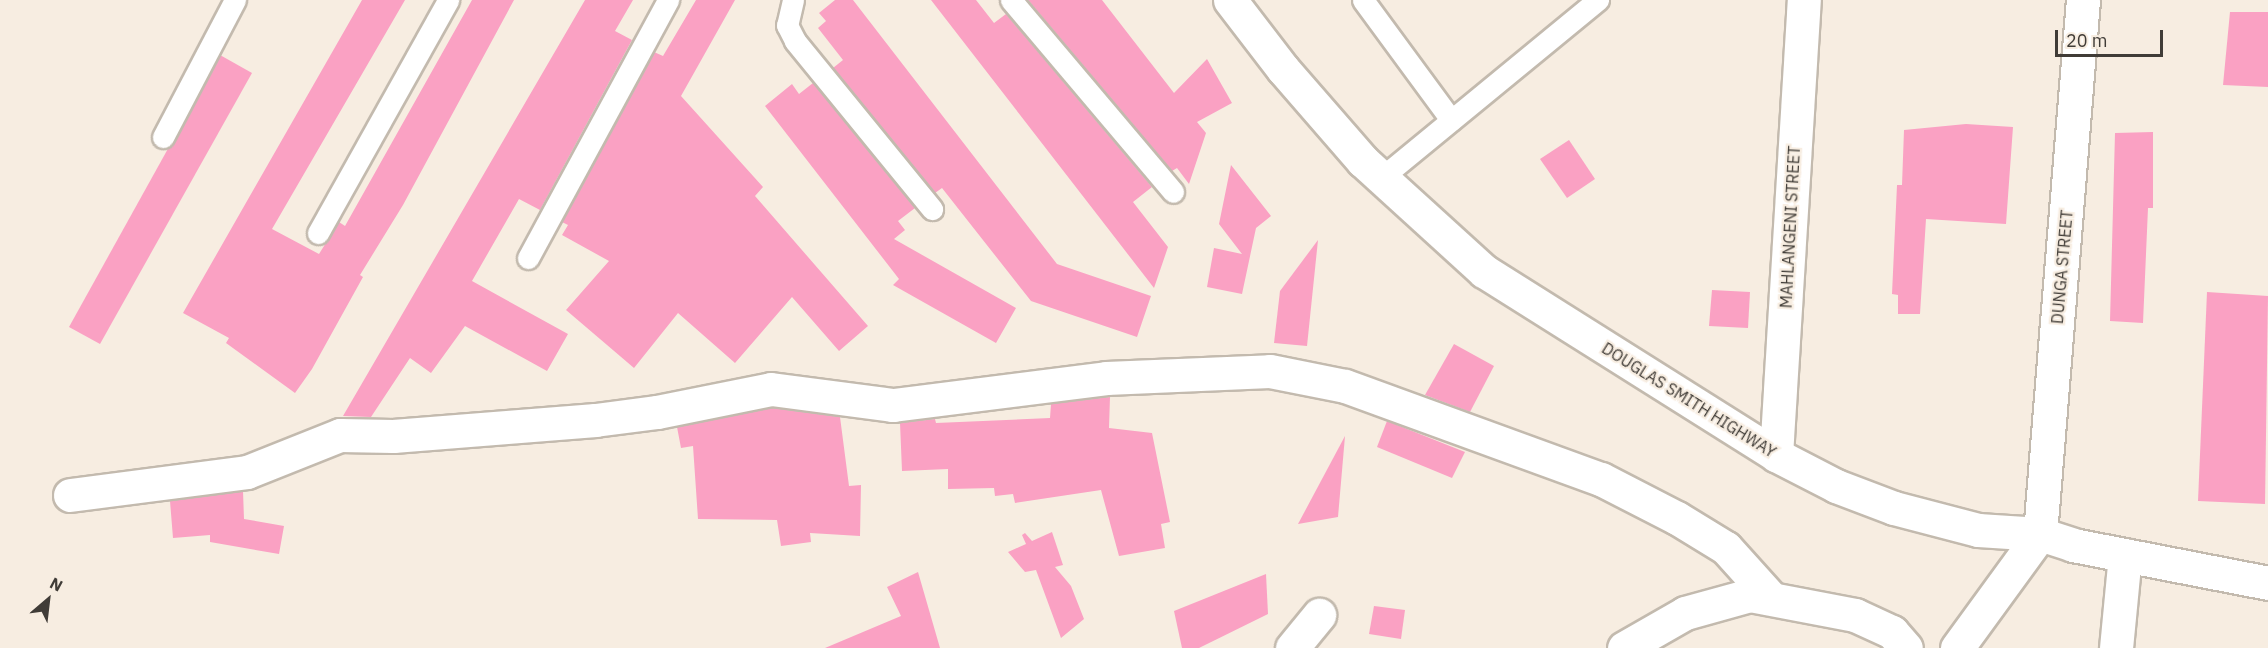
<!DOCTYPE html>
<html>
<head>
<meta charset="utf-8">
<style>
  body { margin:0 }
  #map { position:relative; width:2268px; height:648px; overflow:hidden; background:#f7ede1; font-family:"IBM Plex Sans",sans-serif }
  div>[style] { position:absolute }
  .building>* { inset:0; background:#faa1c3 }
  .roads { filter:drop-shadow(2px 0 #c3baae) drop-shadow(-2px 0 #c3baae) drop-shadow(0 2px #c3baae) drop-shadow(0 -2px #c3baae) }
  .service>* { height:21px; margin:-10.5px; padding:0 10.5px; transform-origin:10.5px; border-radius:10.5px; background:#fff }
  .minor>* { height:33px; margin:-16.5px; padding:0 16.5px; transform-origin:16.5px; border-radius:16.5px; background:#fff }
  .tertiary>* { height:33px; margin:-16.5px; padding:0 16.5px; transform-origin:16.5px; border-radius:16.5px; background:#fff }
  span { translate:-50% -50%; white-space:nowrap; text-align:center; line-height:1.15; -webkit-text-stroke:4.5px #f7ede1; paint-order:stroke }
  .street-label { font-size:16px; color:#403c37 }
  .north { position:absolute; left:18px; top:570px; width:60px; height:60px; -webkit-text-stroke:4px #f7ede1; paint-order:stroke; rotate:28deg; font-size:16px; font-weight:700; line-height:24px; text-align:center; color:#403c37 }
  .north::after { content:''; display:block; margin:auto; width:21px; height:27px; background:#403c37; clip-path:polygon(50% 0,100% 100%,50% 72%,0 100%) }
  .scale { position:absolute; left:2055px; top:30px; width:108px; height:27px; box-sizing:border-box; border:3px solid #403c37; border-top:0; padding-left:8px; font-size:18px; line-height:21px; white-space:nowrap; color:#403c37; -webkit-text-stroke:4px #f7ede1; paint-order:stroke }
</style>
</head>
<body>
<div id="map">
  <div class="building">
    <i style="clip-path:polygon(362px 0,405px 0,272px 229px,319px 254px,339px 222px,345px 226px,472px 0,514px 0,403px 205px,360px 275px,363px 277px,312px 369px,295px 393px,226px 343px,229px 338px,183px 313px)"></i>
    <i style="clip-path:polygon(585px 0,633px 0,615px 31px,632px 40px,540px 210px,519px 199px,472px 281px,568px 334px,547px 371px,465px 326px,431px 373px,410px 358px,371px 417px,343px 416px)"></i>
    <i style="clip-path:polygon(696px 0,735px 0,681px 96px,763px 187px,755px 196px,868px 326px,839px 351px,792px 297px,735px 363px,678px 313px,634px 368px,566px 310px,609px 261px,562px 235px,568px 225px,562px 222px,654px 52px,663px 56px)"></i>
    <i style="clip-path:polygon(835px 0,853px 0,1057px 264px,1151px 296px,1137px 337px,1031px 301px,942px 188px,935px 193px,833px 68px,843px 60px,818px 28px,826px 21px,819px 13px)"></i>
    <i style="clip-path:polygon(931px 0,976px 0,994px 23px,1006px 14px,1152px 187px,1133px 202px,1168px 247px,1154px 288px)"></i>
    <i style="clip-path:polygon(1028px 0,1102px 0,1174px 93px,1207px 59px,1232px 103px,1197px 122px,1206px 133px,1189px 184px,1177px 168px,1172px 171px)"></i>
    <i style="clip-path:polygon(2230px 12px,2268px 12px,2268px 87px,2223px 85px)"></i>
    <i style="clip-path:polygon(220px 55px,252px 73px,100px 344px,69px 327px)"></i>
    <i style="clip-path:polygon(813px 83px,915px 208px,898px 221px,905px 230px,894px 239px,1016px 308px,996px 343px,893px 285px,899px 279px,765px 106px,792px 84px,799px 94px)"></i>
    <i style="clip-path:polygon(1966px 124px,2013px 127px,2006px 224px,1926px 219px,1920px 314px,1898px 314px,1898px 295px,1892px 294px,1897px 185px,1902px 185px,1904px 130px)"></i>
    <i style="clip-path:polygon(2153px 132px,2153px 208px,2148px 208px,2143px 323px,2110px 321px,2115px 133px)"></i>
    <i style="clip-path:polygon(1569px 140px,1595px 179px,1567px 198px,1540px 159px)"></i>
    <i style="clip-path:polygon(1231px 165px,1271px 216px,1256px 228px,1242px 294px,1207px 287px,1214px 248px,1242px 254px,1219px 224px)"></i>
    <i style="clip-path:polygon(1318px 240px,1307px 346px,1274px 343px,1280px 291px)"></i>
    <i style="clip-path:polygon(1712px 290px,1750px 292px,1748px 328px,1709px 326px)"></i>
    <i style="clip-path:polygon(2207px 292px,2268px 296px,2265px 504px,2198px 501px)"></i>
    <i style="clip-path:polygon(1454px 344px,1494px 366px,1470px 412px,1425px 395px)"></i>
    <i style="clip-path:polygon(1110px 397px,1109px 428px,1152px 433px,1170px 522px,1161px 524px,1165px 548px,1119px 556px,1101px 490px,1015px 503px,1013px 494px,995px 496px,994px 488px,948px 489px,948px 469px,902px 471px,900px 423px,935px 419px,936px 423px,1050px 418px,1051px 404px)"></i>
    <i style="clip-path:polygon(772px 408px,840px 417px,849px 486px,861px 485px,860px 536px,810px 533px,811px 542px,781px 546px,777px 520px,698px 519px,693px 446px,681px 448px,677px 427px)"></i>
    <i style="clip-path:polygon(1387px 421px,1465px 452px,1452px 478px,1377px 447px)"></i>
    <i style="clip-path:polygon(1345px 436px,1338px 517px,1298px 524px)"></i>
    <i style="clip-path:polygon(243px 491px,244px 519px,284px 526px,279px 554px,210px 542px,210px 535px,173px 538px,170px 501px)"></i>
    <i style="clip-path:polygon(1052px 532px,1063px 565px,1055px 567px,1071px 586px,1084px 619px,1061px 638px,1036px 570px,1025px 572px,1008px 552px,1026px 544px,1022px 535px,1025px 533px,1032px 541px)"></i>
    <i style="clip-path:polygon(918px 572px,940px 648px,825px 648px,901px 616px,887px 587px)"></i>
    <i style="clip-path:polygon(1266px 574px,1268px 614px,1199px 648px,1182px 648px,1174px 611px)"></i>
    <i style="clip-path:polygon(1374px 606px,1405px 610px,1401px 639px,1369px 634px)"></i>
  </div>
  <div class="roads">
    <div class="service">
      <i style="left:793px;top:0;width:26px;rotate:103deg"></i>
      <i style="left:787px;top:25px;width:18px;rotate:63deg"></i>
      <i style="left:795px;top:41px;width:217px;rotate:50.8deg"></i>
      <i style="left:1011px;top:0;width:251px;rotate:49.8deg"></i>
      <i style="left:1363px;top:0;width:149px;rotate:53.7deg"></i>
      <i style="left:163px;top:137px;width:155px;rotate:-62.3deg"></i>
      <i style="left:1381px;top:178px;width:281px;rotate:-39.4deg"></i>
      <i style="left:318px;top:233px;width:267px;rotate:-60.8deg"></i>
      <i style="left:528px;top:258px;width:294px;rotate:-61.5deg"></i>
    </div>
    <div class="minor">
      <i style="left:1776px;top:455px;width:456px;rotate:-86.5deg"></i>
      <i style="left:70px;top:495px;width:178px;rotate:-7.4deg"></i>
      <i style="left:247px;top:472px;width:100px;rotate:-21.7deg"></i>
      <i style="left:340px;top:435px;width:53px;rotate:1.1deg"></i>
      <i style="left:393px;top:436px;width:203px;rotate:-4.5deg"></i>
      <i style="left:595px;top:420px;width:63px;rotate:-7.4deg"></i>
      <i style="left:657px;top:412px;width:116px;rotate:-11.4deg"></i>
      <i style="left:771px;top:389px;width:123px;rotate:7.5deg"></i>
      <i style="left:893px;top:405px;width:215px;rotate:-7.2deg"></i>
      <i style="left:1106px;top:378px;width:164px;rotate:-2.4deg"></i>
      <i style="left:1270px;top:371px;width:76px;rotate:11.3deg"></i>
      <i style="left:1345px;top:386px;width:272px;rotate:20deg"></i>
      <i style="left:1601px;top:479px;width:85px;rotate:27.2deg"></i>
      <i style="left:1677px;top:518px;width:57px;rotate:31.5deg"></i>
      <i style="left:1726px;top:548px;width:67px;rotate:48deg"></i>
      <i style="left:1292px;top:648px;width:43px;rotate:-50.7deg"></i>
      <i style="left:1624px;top:648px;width:70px;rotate:-29.8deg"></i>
      <i style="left:1685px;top:613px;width:67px;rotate:-15.5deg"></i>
      <i style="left:1750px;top:595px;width:107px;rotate:10.8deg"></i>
      <i style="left:1855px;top:615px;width:41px;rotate:24.7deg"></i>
      <i style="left:1892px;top:632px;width:21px;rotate:49deg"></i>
      <i style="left:1957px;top:648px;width:141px;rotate:-53.9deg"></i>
      <i style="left:2040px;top:534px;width:536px;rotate:-85.4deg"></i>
      <i style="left:2116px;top:648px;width:93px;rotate:-84.5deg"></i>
    </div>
    <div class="tertiary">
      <i style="left:1230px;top:0;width:87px;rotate:52.5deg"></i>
      <i style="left:1283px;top:69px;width:122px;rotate:49deg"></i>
      <i style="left:1363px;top:161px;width:164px;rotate:42.3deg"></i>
      <i style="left:1484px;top:271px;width:345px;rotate:32.2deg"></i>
      <i style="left:1776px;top:455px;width:68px;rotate:27.3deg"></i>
      <i style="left:1836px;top:486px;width:62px;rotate:20.8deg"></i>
      <i style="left:1894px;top:508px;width:87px;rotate:14.7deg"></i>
      <i style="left:1978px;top:530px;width:62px;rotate:3.7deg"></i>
      <i style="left:2040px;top:534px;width:35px;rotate:18deg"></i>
      <i style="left:2073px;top:545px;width:199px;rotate:11deg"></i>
    </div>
  </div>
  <div class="street-label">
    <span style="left:1790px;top:227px;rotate:-87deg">MAHLANGENI STREET</span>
    <span style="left:2062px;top:267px;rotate:-85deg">DUNGA STREET</span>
    <span style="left:1689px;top:400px;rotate:32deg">DOUGLAS SMITH HIGHWAY</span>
  </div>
  <div class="north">N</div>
  <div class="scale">20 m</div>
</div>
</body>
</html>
